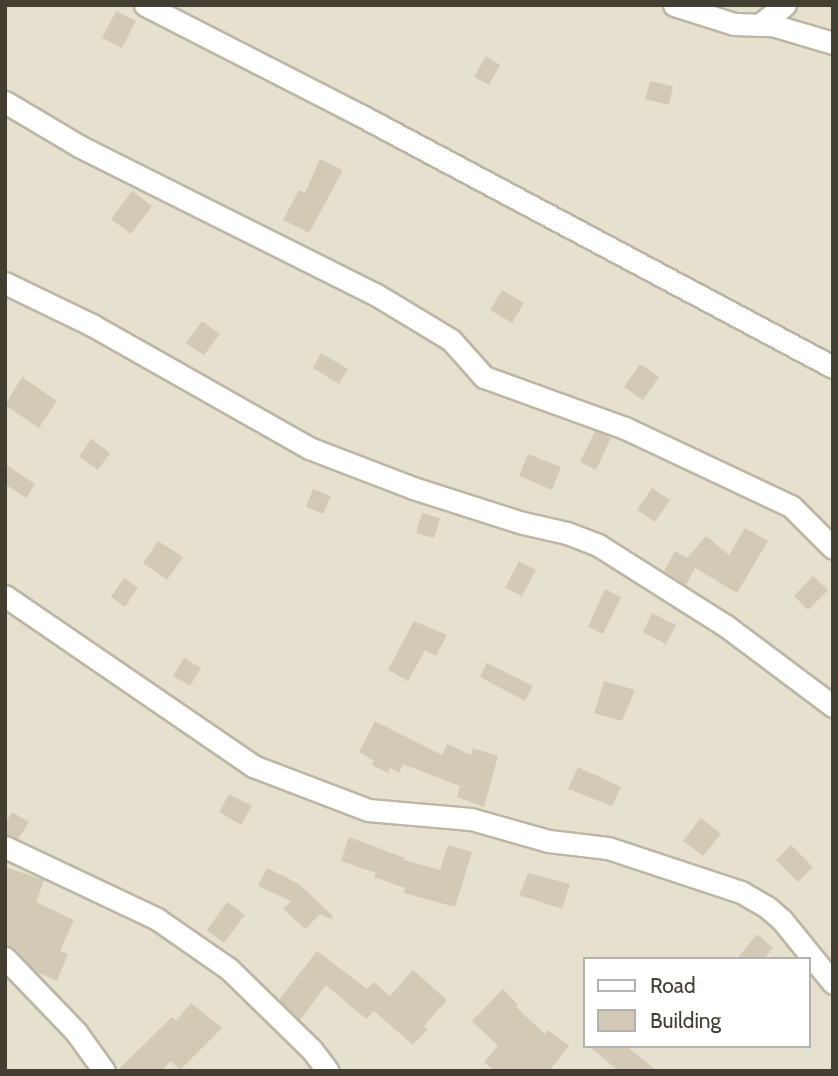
<!DOCTYPE html>
<html>
<head>
<meta charset="utf-8">
<style>
  body { margin:0 }
  #map { position:relative; width:838px; height:1076px; overflow:hidden; background:#f2eee1; font-family:Cabin,sans-serif }
  div>[style] { position:absolute }
  .residential>* { inset:0; background:#e6e0cf }
  .building>* { inset:0; background:#d3cab6 }
  .roads { filter:drop-shadow(2px 0 #bdb6a4) drop-shadow(-2px 0 #bdb6a4) drop-shadow(0 2px #bdb6a4) drop-shadow(0 -2px #bdb6a4) }
  .street>* { height:21px; margin:-10.5px; padding:0 10.5px; transform-origin:10.5px; border-radius:10.5px; background:#fff }
  span { translate:-50% -50%; white-space:nowrap; text-align:center; line-height:1.15; -webkit-text-stroke:5px #fff; paint-order:stroke }
  .frame { position:absolute; inset:0; border:7px solid #433e32; pointer-events:none }
  .legend { position:absolute; left:583px; top:957px; width:228px; height:91px; box-sizing:border-box; background:#fff; border:2px solid #b4b2ad; margin:0; padding:9px 12px; list-style:none; font-size:21px; color:#433e32 }
  .legend li { display:flex; align-items:center; gap:14px; height:35px }
  .legend b { width:35px; border:2px solid #b4b2ad }
</style>
</head>
<body>
<div id="map">
  <div class="residential">
    <i style="clip-path:polygon(evenodd,5px 5px,833px 5px,833px 1071px,5px 1071px,5px 5px,584px 959px,808px 959px,808px 1046px,584px 1046px,584px 959px)"></i>
  </div>
  <div class="building">
    <i style="clip-path:polygon(116px 11px,136px 21px,122px 48px,102px 38px)"></i>
    <i style="clip-path:polygon(486px 56px,500px 65px,489px 85px,474px 77px)"></i>
    <i style="clip-path:polygon(650px 81px,673px 86px,669px 105px,645px 99px)"></i>
    <i style="clip-path:polygon(320px 159px,343px 170px,309px 233px,283px 220px,299px 190px,305px 193px)"></i>
    <i style="clip-path:polygon(132px 191px,152px 206px,131px 234px,111px 219px)"></i>
    <i style="clip-path:polygon(502px 290px,524px 303px,512px 323px,490px 310px)"></i>
    <i style="clip-path:polygon(202px 321px,220px 334px,204px 355px,186px 343px)"></i>
    <i style="clip-path:polygon(321px 353px,348px 369px,339px 384px,313px 368px)"></i>
    <i style="clip-path:polygon(640px 364px,659px 377px,643px 400px,624px 387px)"></i>
    <i style="clip-path:polygon(22px 377px,57px 401px,39px 428px,5px 405px)"></i>
    <i style="clip-path:polygon(595px 431px,611px 438px,596px 470px,580px 462px)"></i>
    <i style="clip-path:polygon(91px 439px,110px 453px,98px 470px,79px 457px)"></i>
    <i style="clip-path:polygon(528px 454px,561px 467px,552px 490px,519px 476px)"></i>
    <i style="clip-path:polygon(5px 464px,35px 484px,26px 498px,5px 484px)"></i>
    <i style="clip-path:polygon(652px 488px,670px 500px,655px 522px,637px 510px)"></i>
    <i style="clip-path:polygon(313px 489px,331px 496px,323px 514px,306px 507px)"></i>
    <i style="clip-path:polygon(422px 513px,440px 518px,434px 538px,416px 533px)"></i>
    <i style="clip-path:polygon(745px 528px,768px 541px,737px 593px,695px 568px,686px 585px,664px 571px,675px 551px,687px 558px,706px 536px,729px 555px)"></i>
    <i style="clip-path:polygon(158px 541px,183px 557px,167px 580px,143px 563px)"></i>
    <i style="clip-path:polygon(519px 561px,536px 570px,522px 596px,505px 588px)"></i>
    <i style="clip-path:polygon(813px 576px,828px 590px,808px 610px,794px 596px)"></i>
    <i style="clip-path:polygon(124px 578px,138px 588px,125px 607px,111px 597px)"></i>
    <i style="clip-path:polygon(605px 589px,621px 597px,603px 634px,588px 627px)"></i>
    <i style="clip-path:polygon(652px 613px,676px 625px,666px 644px,643px 632px)"></i>
    <i style="clip-path:polygon(414px 621px,447px 635px,436px 656px,425px 650px,408px 681px,388px 670px)"></i>
    <i style="clip-path:polygon(184px 658px,201px 668px,190px 686px,173px 676px)"></i>
    <i style="clip-path:polygon(487px 663px,533px 686px,525px 701px,480px 677px)"></i>
    <i style="clip-path:polygon(604px 681px,635px 690px,622px 721px,594px 713px)"></i>
    <i style="clip-path:polygon(375px 721px,442px 755px,447px 744px,471px 755px,473px 748px,498px 756px,484px 807px,457px 797px,460px 786px,403px 764px,399px 773px,390px 768px,388px 773px,372px 765px,374px 761px,359px 752px)"></i>
    <i style="clip-path:polygon(578px 767px,621px 787px,612px 806px,568px 789px)"></i>
    <i style="clip-path:polygon(229px 794px,252px 806px,241px 825px,219px 812px)"></i>
    <i style="clip-path:polygon(12px 812px,29px 822px,18px 839px,5px 834px,5px 824px)"></i>
    <i style="clip-path:polygon(701px 818px,721px 834px,703px 856px,683px 841px)"></i>
    <i style="clip-path:polygon(349px 837px,405px 858px,404px 860px,440px 870px,448px 845px,472px 852px,455px 907px,404px 893px,405px 888px,374px 877px,376px 873px,341px 861px)"></i>
    <i style="clip-path:polygon(791px 845px,813px 867px,798px 882px,776px 860px)"></i>
    <i style="clip-path:polygon(5px 867px,44px 880px,36px 902px,74px 920px,60px 951px,68px 954px,57px 981px,37px 972px,14px 949px,5px 945px)"></i>
    <i style="clip-path:polygon(267px 868px,299px 884px,333px 916px,331px 919px,320px 914px,305px 929px,283px 909px,291px 901px,258px 886px)"></i>
    <i style="clip-path:polygon(528px 873px,570px 884px,562px 909px,519px 895px)"></i>
    <i style="clip-path:polygon(227px 902px,245px 915px,224px 943px,207px 930px)"></i>
    <i style="clip-path:polygon(757px 934px,773px 948px,764px 959px,737px 959px)"></i>
    <i style="clip-path:polygon(317px 951px,367px 989px,374px 982px,390px 996px,413px 970px,447px 1000px,424px 1026px,428px 1029px,413px 1045px,374px 1011px,366px 1019px,326px 985px,300px 1020px,279px 1000px)"></i>
    <i style="clip-path:polygon(503px 989px,518px 1005px,516px 1007px,545px 1034px,548px 1030px,569px 1046px,549px 1071px,494px 1071px,484px 1062px,498px 1046px,472px 1021px)"></i>
    <i style="clip-path:polygon(191px 1003px,222px 1028px,180px 1070px,171px 1061px,161px 1071px,117px 1071px,172px 1017px,176px 1021px)"></i>
    <i style="clip-path:polygon(588px 1046px,626px 1046px,657px 1071px,619px 1071px)"></i>
  </div>
  <div class="roads">
    <div class="street">
      <i style="left:145px;top:5px;width:242px;rotate:27.1deg"></i>
      <i style="left:360px;top:115px;width:536px;rotate:28.05deg"></i>
      <i style="left:674px;top:5px;width:63px;rotate:17.6deg"></i>
      <i style="left:734px;top:24px;width:38px;rotate:2deg"></i>
      <i style="left:772px;top:25px;width:64px;rotate:16.4deg"></i>
      <i style="left:759px;top:25px;width:33px;rotate:-38deg"></i>
      <i style="left:5px;top:102px;width:86px;rotate:30.7deg"></i>
      <i style="left:79px;top:146px;width:331px;rotate:26.6deg"></i>
      <i style="left:375px;top:294px;width:89px;rotate:31.2deg"></i>
      <i style="left:451px;top:340px;width:50px;rotate:48.3deg"></i>
      <i style="left:484px;top:377px;width:150px;rotate:19.9deg"></i>
      <i style="left:625px;top:428px;width:183px;rotate:25.2deg"></i>
      <i style="left:791px;top:506px;width:59px;rotate:45deg"></i>
      <i style="left:5px;top:283px;width:97px;rotate:25.8deg"></i>
      <i style="left:92px;top:325px;width:249px;rotate:29.5deg"></i>
      <i style="left:309px;top:448px;width:111px;rotate:21deg"></i>
      <i style="left:413px;top:488px;width:115px;rotate:17.7deg"></i>
      <i style="left:523px;top:523px;width:45px;rotate:12.8deg"></i>
      <i style="left:567px;top:533px;width:33px;rotate:21deg"></i>
      <i style="left:598px;top:545px;width:151px;rotate:32.3deg"></i>
      <i style="left:726px;top:626px;width:134px;rotate:36.8deg"></i>
      <i style="left:5px;top:596px;width:301px;rotate:34.4deg"></i>
      <i style="left:253px;top:766px;width:123px;rotate:20.9deg"></i>
      <i style="left:368px;top:810px;width:103px;rotate:5deg"></i>
      <i style="left:471px;top:819px;width:81px;rotate:15.8deg"></i>
      <i style="left:549px;top:841px;width:59px;rotate:6.8deg"></i>
      <i style="left:608px;top:848px;width:140px;rotate:18.3deg"></i>
      <i style="left:741px;top:892px;width:30px;rotate:30deg"></i>
      <i style="left:767px;top:907px;width:20px;rotate:41deg"></i>
      <i style="left:782px;top:920px;width:81px;rotate:51deg"></i>
      <i style="left:5px;top:847px;width:168px;rotate:25.3deg"></i>
      <i style="left:157px;top:919px;width:88px;rotate:34.8deg"></i>
      <i style="left:229px;top:969px;width:116px;rotate:44.3deg"></i>
      <i style="left:312px;top:1050px;width:26px;rotate:53deg"></i>
      <i style="left:5px;top:958px;width:103px;rotate:46.2deg"></i>
      <i style="left:76px;top:1032px;width:48px;rotate:54.3deg"></i>
    </div>
  </div>
  <div class="frame"></div>
  <ul class="legend">
  <li><b style="height:9px;background:#fff"></b>Road</li>
  <li><b style="height:19px;background:#d3cab6"></b>Building</li>
  </ul>
</div>
</body>
</html>
